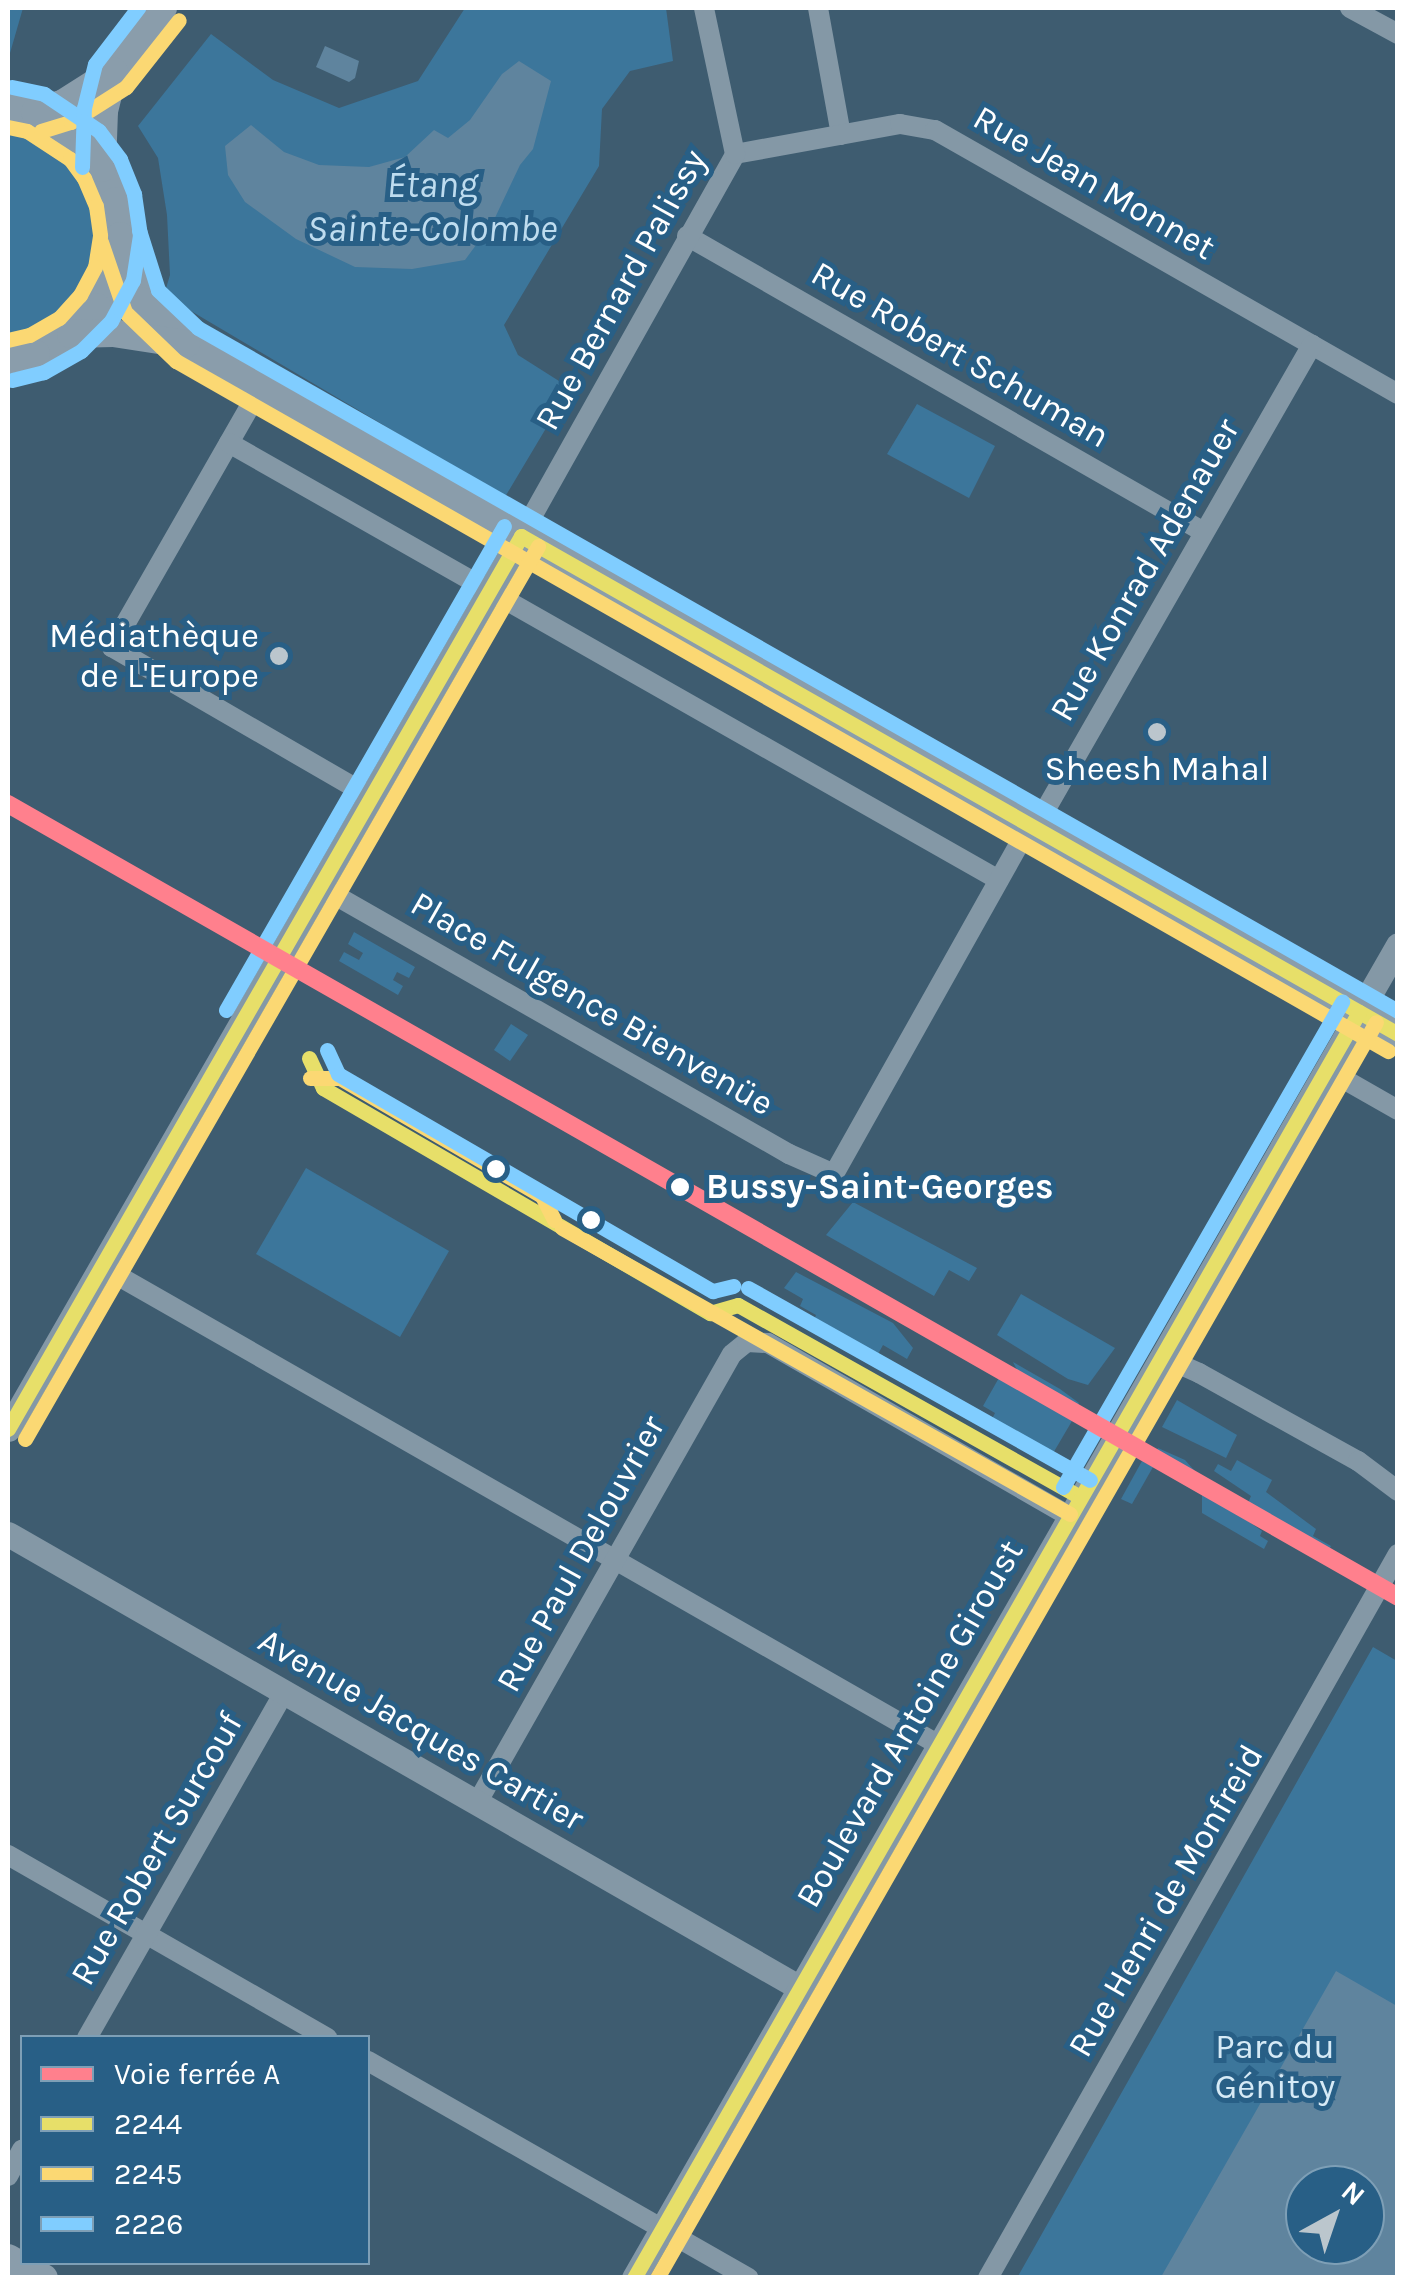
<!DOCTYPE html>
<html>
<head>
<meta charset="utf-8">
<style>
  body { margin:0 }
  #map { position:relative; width:1405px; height:2285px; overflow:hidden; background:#3e5c70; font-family:Karla,sans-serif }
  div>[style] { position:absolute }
  .green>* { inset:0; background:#3c769b }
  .water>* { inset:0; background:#5f849e }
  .minor>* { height:20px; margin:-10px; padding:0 10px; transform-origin:10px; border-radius:10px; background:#8498a6 }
  .tertiary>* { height:25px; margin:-12.5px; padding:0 12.5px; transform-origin:12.5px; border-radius:12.5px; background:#8498a6 }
  .secondary>* { height:28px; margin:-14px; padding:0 14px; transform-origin:14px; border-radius:14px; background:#8a9dab }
  .bus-1>* { height:15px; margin:-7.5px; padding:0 7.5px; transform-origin:7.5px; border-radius:7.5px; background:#e7df69 }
  .bus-2>* { height:15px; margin:-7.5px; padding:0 7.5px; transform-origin:7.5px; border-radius:7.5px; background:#fbd873 }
  .bus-3>* { height:15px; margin:-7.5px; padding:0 7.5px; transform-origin:7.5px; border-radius:7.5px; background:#80cdff }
  .rail-1>* { height:18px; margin:-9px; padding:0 9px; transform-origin:9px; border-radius:9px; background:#ff808d }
  .dots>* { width:28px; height:28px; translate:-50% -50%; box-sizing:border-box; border:5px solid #285f86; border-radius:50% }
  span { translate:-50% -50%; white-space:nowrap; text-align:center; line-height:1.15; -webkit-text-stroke:10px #285f86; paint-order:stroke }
  .street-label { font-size:35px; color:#fff }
  .poi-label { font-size:35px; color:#fff }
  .right { translate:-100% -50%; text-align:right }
  .stop-label { font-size:35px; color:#fff; font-weight:700 }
  .left { translate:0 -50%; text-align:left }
  .park-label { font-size:35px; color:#d6eaf6 }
  .water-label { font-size:38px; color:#bedcef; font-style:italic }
  .frame { position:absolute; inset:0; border:10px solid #fff; pointer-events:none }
  .legend { position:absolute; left:20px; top:2035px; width:350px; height:230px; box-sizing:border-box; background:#285f86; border:2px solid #7e9fb6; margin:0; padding:12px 18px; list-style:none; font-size:30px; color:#fff }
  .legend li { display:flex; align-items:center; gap:20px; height:50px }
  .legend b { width:50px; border:2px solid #7e9fb6 }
  .north { position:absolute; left:1285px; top:2165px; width:100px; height:100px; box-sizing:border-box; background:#285f86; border:2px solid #7e9fb6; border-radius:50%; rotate:40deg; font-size:28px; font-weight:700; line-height:40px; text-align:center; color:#fff }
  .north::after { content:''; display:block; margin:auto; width:35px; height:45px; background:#bbc6cd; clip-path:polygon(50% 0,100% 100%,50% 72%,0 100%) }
</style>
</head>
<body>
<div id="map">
  <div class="green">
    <i style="clip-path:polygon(8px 8px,23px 8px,8px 60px)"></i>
    <i style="clip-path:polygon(465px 8px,666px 8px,673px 61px,630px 71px,602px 109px,599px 166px,504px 325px,518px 355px,570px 388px,505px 497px,164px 295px,170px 275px,167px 215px,158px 158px,138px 126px,211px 34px,273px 80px,339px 108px,418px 81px)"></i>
    <i style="clip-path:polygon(8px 122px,53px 137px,75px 154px,91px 176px,107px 228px,105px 255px,83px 304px,40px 337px,8px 345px)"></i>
    <i style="clip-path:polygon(917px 404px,995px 446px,969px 498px,887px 454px)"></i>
    <i style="clip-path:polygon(354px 932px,415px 967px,409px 978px,397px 972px,393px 980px,403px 986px,398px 995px,339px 961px,344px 952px,359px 960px,363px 953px,348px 944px)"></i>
    <i style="clip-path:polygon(511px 1024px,528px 1035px,510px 1061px,494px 1050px)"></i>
    <i style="clip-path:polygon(306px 1168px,449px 1251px,400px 1337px,256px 1254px)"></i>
    <i style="clip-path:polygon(853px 1202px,977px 1268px,969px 1281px,949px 1270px,934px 1296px,826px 1235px)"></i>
    <i style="clip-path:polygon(796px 1272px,893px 1323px,913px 1348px,907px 1359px,883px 1345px,877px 1356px,814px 1320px,816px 1315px,800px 1306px,803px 1299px,784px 1288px)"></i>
    <i style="clip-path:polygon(1021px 1294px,1115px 1348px,1088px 1385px,1068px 1379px,997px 1335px)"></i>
    <i style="clip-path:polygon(1013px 1362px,1060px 1389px,1079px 1403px,1077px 1406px,1019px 1374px)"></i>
    <i style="clip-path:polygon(1000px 1376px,1072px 1421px,1052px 1455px,991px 1421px,995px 1413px,983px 1406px)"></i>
    <i style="clip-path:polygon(1122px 1376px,1130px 1380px,1092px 1449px,1084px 1444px)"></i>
    <i style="clip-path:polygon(1154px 1395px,1162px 1399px,1124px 1468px,1116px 1463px)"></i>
    <i style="clip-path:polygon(1177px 1400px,1237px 1435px,1226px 1458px,1162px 1427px)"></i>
    <i style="clip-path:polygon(1158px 1448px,1185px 1460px,1209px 1487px,1234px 1502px,1231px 1509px,1262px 1531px,1260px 1536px,1268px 1541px,1264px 1549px,1202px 1513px,1202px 1495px,1169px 1476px,1172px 1470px,1154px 1456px)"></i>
    <i style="clip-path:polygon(1237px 1460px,1272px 1480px,1266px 1492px,1316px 1529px,1313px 1536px,1331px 1546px,1327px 1554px,1275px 1531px,1278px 1524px,1248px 1503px,1251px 1496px,1214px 1471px,1218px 1464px,1231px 1471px)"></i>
    <i style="clip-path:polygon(1142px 1461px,1153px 1467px,1132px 1504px,1121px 1499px)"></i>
    <i style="clip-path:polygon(evenodd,1373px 1647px,1397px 1661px,1397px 2277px,1017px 2278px,1373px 1647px,1305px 2185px,1365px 2185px,1365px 2245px,1305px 2245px,1305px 2185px)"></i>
  </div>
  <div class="water">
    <i style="clip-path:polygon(325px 46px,359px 61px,355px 78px,349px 82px,316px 67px)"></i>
    <i style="clip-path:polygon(519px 61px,551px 81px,533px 149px,520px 165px,493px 222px,465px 260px,412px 269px,355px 267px,296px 239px,245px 202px,228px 175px,225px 146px,251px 125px,284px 152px,319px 165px,369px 167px,405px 157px,434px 130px,448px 138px,470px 120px,502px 74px)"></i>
    <i style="clip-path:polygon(evenodd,1336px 1971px,1397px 2006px,1397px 2277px,1161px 2277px,1336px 1971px,1305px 2185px,1365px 2185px,1365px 2245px,1305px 2245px,1305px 2185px)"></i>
  </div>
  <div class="minor">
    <i style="left:818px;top:8px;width:129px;rotate:79.7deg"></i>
    <i style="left:1350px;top:8px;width:55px;rotate:28.4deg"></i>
    <i style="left:735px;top:154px;width:168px;rotate:-10.3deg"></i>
    <i style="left:900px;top:124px;width:36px;rotate:10deg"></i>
    <i style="left:935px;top:130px;width:533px;rotate:29.69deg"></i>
    <i style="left:687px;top:236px;width:594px;rotate:29.8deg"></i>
    <i style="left:261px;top:387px;width:300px;rotate:119.8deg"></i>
    <i style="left:112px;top:647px;width:299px;rotate:30.1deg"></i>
    <i style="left:229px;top:443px;width:885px;rotate:29.58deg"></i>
    <i style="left:521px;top:536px;width:438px;rotate:-60.7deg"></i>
    <i style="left:735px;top:154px;width:149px;rotate:-102deg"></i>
    <i style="left:1035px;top:828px;width:557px;rotate:-60.17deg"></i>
    <i style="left:319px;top:886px;width:541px;rotate:29.69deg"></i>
    <i style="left:789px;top:1154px;width:49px;rotate:24deg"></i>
    <i style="left:834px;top:1174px;width:400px;rotate:-60.7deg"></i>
    <i style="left:1326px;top:1069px;width:83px;rotate:29.7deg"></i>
    <i style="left:101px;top:1266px;width:965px;rotate:29.75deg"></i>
    <i style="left:1161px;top:1356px;width:42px;rotate:24.1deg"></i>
    <i style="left:1199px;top:1373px;width:182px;rotate:29deg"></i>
    <i style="left:1358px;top:1461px;width:50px;rotate:36.9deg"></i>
    <i style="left:477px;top:1803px;width:516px;rotate:-60.41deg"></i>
    <i style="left:732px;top:1354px;width:19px;rotate:-39deg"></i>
    <i style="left:747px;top:1342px;width:21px;rotate:3deg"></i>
    <i style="left:768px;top:1343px;width:347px;rotate:29.9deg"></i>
    <i style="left:8px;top:1855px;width:368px;rotate:29.8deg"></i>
    <i style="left:87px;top:2038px;width:398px;rotate:-60.3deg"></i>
    <i style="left:368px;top:2061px;width:438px;rotate:29.7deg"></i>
    <i style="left:8px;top:2176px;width:30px;rotate:-62deg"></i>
    <i style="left:988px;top:2278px;width:832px;rotate:-60.48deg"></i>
  </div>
  <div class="tertiary">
    <i style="left:8px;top:1429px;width:1030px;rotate:-60.12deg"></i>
    <i style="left:8px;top:1534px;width:913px;rotate:29.82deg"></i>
    <i style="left:634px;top:2278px;width:1536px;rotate:-60.18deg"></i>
  </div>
  <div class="secondary">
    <i style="left:8px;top:107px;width:27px;rotate:10deg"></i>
    <i style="left:35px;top:112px;width:59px;rotate:33.1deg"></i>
    <i style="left:84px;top:144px;width:30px;rotate:53deg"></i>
    <i style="left:102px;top:168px;width:35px;rotate:68deg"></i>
    <i style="left:115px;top:201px;width:35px;rotate:82deg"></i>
    <i style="left:120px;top:236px;width:37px;rotate:99deg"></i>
    <i style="left:114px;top:273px;width:38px;rotate:117deg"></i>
    <i style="left:97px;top:307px;width:37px;rotate:134deg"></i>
    <i style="left:71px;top:334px;width:40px;rotate:150.3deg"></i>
    <i style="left:36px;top:354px;width:29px;rotate:168deg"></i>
    <i style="left:35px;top:112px;width:28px;rotate:-17deg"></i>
    <i style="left:62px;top:104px;width:62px;rotate:-32.4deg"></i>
    <i style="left:114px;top:71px;width:80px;rotate:-52.1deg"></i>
    <i style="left:102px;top:168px;width:57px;rotate:-88deg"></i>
    <i style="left:104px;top:111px;width:41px;rotate:-76deg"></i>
    <i style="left:120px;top:236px;width:68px;rotate:72.1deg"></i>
    <i style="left:141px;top:301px;width:62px;rotate:43.7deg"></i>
    <i style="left:186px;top:344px;width:1395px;rotate:29.65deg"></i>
    <i style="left:71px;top:334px;width:42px;rotate:-1.4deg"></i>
    <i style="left:113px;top:333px;width:74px;rotate:8.6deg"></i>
    <i style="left:8px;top:2258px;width:41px;rotate:29.1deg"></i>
  </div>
  <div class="bus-1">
    <i style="left:521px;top:536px;width:1009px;rotate:29.59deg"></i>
    <i style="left:309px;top:1058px;width:33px;rotate:65deg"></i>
    <i style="left:323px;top:1088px;width:448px;rotate:30.2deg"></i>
    <i style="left:710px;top:1313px;width:29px;rotate:-16deg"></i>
    <i style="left:738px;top:1305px;width:392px;rotate:29.3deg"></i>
    <i style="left:8px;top:1429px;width:1030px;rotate:-60.12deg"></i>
    <i style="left:634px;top:2278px;width:1459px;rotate:-60.2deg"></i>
  </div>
  <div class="bus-2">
    <i style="left:8px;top:127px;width:19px;rotate:12deg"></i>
    <i style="left:27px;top:131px;width:51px;rotate:33.1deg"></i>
    <i style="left:70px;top:159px;width:24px;rotate:54deg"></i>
    <i style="left:84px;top:178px;width:30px;rotate:67deg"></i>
    <i style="left:96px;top:206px;width:30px;rotate:82deg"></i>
    <i style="left:100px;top:236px;width:31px;rotate:99deg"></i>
    <i style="left:95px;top:267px;width:32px;rotate:118deg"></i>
    <i style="left:80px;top:295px;width:31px;rotate:132deg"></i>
    <i style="left:59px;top:318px;width:34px;rotate:150deg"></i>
    <i style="left:29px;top:335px;width:22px;rotate:167deg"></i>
    <i style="left:41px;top:131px;width:31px;rotate:-17deg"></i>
    <i style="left:71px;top:122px;width:65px;rotate:-32.5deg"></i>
    <i style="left:126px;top:87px;width:85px;rotate:-51.7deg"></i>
    <i style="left:101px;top:242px;width:74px;rotate:71.1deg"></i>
    <i style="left:125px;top:312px;width:71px;rotate:43.9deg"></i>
    <i style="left:176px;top:361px;width:1395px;rotate:29.65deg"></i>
    <i style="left:310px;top:1078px;width:30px"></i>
    <i style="left:340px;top:1078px;width:234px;rotate:30.3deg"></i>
    <i style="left:542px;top:1196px;width:27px;rotate:63deg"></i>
    <i style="left:562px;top:1228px;width:583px;rotate:29.38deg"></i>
    <i style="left:25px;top:1439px;width:1030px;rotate:-60.12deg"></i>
    <i style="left:657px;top:2278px;width:1447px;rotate:-60.21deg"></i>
  </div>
  <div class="bus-3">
    <i style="left:12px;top:87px;width:33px;rotate:12deg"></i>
    <i style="left:44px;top:94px;width:66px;rotate:33.9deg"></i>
    <i style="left:99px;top:131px;width:35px;rotate:53deg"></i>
    <i style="left:120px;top:159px;width:38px;rotate:68deg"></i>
    <i style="left:134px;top:194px;width:41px;rotate:81.7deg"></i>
    <i style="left:140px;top:235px;width:46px;rotate:98.8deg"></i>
    <i style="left:133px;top:280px;width:47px;rotate:118.2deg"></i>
    <i style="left:111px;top:321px;width:42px;rotate:135deg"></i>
    <i style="left:81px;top:351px;width:43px;rotate:150.4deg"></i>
    <i style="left:44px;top:372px;width:33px;rotate:166deg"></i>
    <i style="left:82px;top:167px;width:59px;rotate:-88.1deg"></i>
    <i style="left:84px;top:108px;width:45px;rotate:-76deg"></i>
    <i style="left:95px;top:64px;width:71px;rotate:-52.5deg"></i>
    <i style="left:139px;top:230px;width:63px;rotate:72.4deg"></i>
    <i style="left:158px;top:290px;width:55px;rotate:43.5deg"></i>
    <i style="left:198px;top:328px;width:1381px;rotate:29.65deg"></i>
    <i style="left:226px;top:1010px;width:558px;rotate:-60.13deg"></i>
    <i style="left:327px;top:1050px;width:26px;rotate:65deg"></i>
    <i style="left:338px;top:1074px;width:433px;rotate:30.1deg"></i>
    <i style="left:713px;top:1291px;width:21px;rotate:-14deg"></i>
    <i style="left:748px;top:1288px;width:392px;rotate:29.3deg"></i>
    <i style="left:1063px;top:1487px;width:560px;rotate:-60.09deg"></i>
  </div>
  <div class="rail-1">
    <i style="left:8px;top:804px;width:1600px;rotate:29.7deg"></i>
  </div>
  <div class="dots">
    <i style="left:279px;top:656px;background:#bbc6cd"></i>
    <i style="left:1157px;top:732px;background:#bbc6cd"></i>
    <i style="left:496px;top:1169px;background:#fff"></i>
    <i style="left:680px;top:1187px;background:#fff"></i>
    <i style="left:591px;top:1220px;background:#fff"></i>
  </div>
  <div class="street-label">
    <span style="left:1094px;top:183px;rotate:30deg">Rue Jean Monnet</span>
    <span style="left:621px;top:290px;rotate:-61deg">Rue Bernard Palissy</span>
    <span style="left:960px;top:355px;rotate:30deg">Rue Robert Schuman</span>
    <span style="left:1145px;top:570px;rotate:-60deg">Rue Konrad Adenauer</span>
    <span style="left:592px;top:1004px;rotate:30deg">Place Fulgence Bienvenüe</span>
    <span style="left:581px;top:1554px;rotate:-61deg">Rue Paul Delouvrier</span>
    <span style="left:910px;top:1724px;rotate:-60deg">Boulevard Antoine Giroust</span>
    <span style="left:421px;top:1730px;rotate:30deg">Avenue Jacques Cartier</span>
    <span style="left:157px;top:1849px;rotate:-60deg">Rue Robert Surcouf</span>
    <span style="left:1166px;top:1901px;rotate:-60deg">Rue Henri de Monfreid</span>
  </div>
  <div class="poi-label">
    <span class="right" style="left:259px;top:656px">Médiathèque<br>de L'Europe</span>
    <span style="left:1157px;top:769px">Sheesh Mahal</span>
  </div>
  <div class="stop-label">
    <span class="left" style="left:706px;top:1187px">Bussy-Saint-Georges</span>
  </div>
  <div class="park-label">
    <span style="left:1275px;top:2067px">Parc du<br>Génitoy</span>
  </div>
  <div class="water-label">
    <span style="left:432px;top:207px">Étang<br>Sainte-Colombe</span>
  </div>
  <div class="frame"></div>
  <ul class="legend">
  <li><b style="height:12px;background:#ff808d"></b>Voie ferrée A</li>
  <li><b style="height:12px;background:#e7df69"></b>2244</li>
  <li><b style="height:12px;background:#fbd873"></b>2245</li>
  <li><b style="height:12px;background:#80cdff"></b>2226</li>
  </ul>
  <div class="north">N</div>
</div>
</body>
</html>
